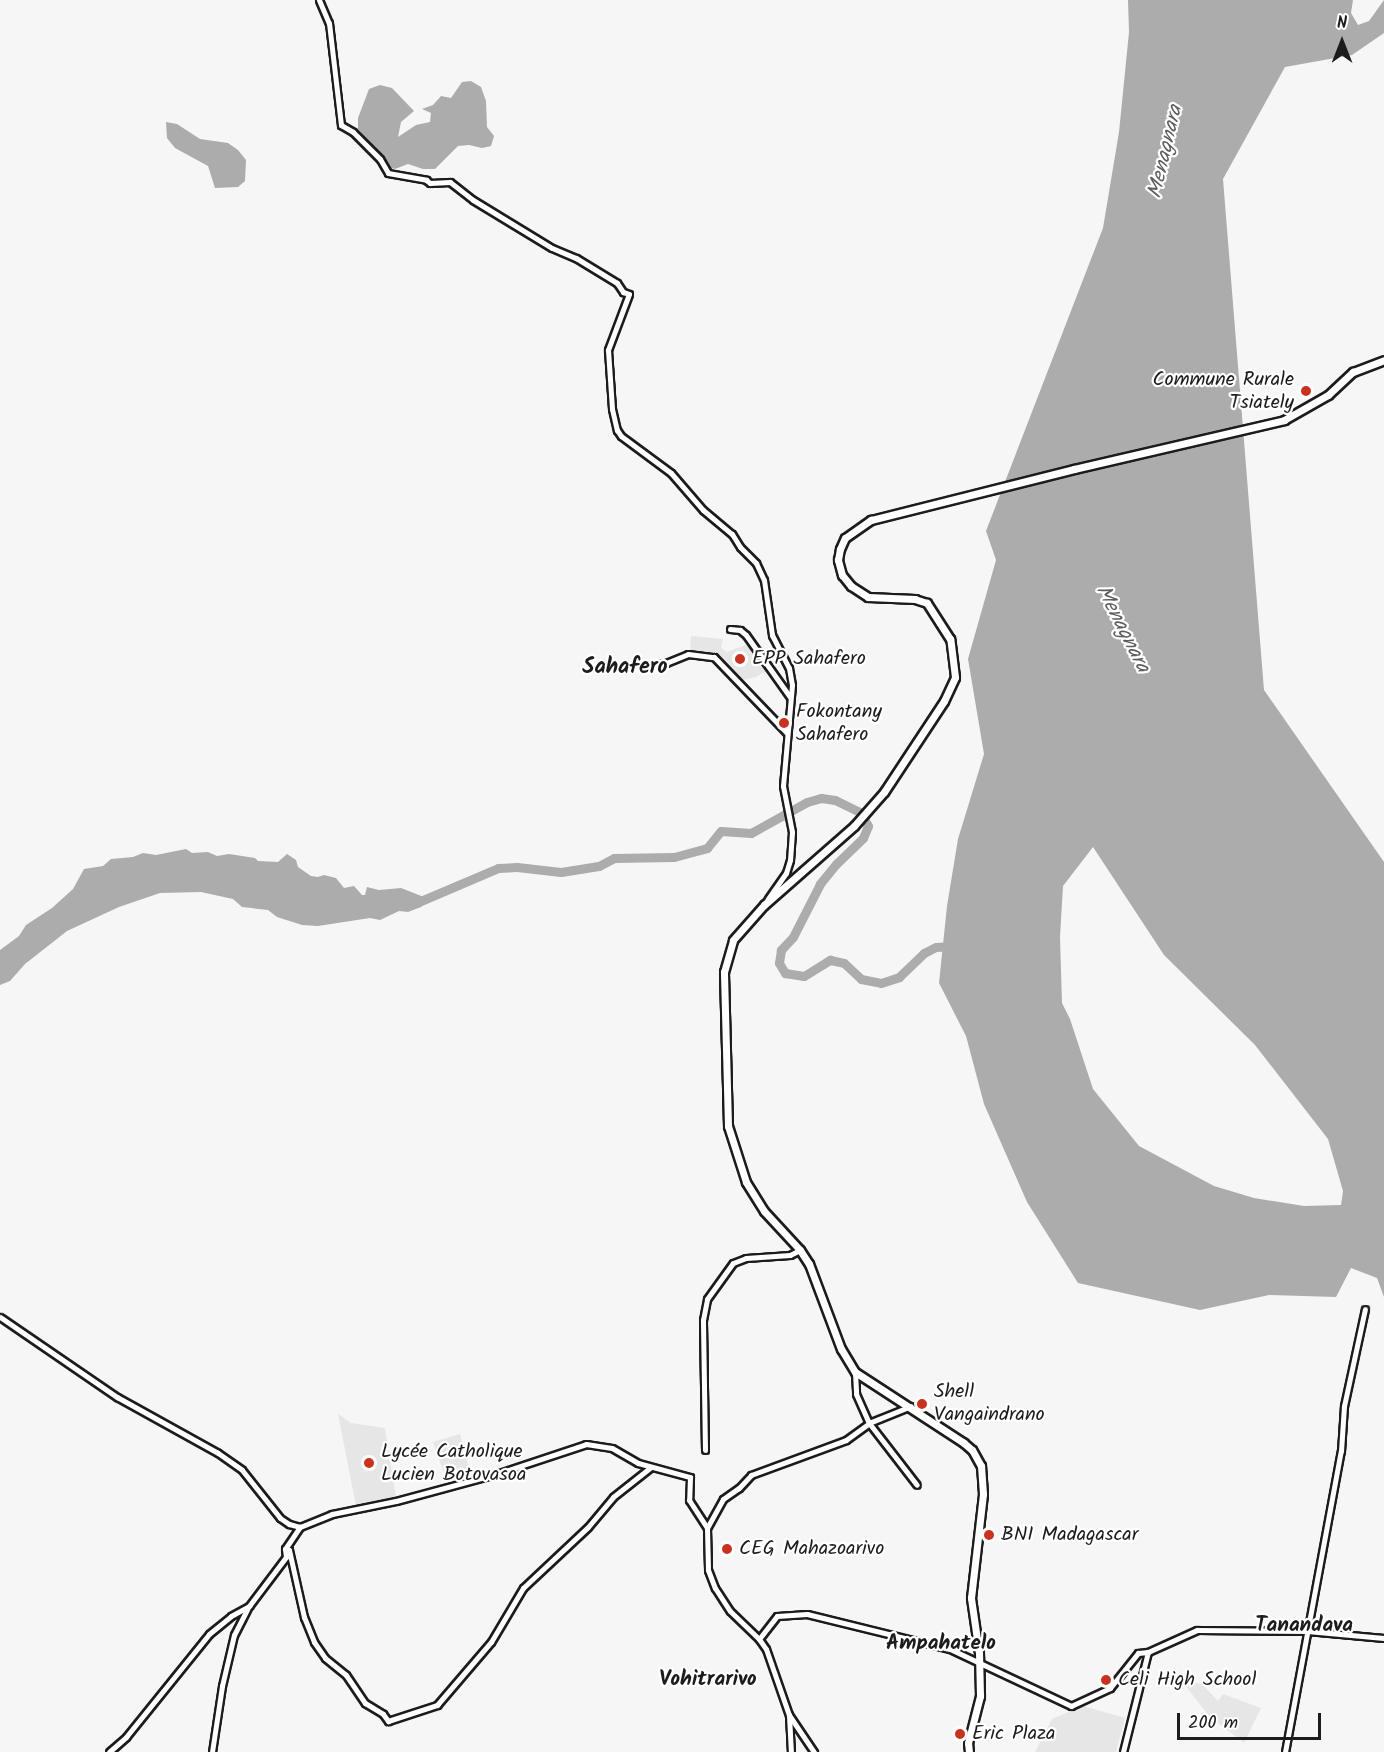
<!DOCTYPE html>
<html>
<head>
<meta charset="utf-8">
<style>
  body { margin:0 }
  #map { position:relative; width:1384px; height:1752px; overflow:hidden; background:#f6f6f6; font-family:Kalam,sans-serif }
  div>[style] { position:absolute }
  .built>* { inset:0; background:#e6e6e6 }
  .water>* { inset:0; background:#acacac }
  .river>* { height:9px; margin:-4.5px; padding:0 4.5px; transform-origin:4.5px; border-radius:4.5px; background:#acacac }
  .roads { filter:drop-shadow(2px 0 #1c1c1c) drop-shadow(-2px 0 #1c1c1c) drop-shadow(0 2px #1c1c1c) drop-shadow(0 -2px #1c1c1c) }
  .minor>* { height:5px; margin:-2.5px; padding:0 2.5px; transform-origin:2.5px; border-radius:2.5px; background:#fff }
  .major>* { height:7px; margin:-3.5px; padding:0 3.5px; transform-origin:3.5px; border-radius:3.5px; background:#fff }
  .dots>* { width:16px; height:16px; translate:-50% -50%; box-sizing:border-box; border:3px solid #fff; border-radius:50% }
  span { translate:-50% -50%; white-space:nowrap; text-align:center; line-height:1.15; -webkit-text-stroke:4.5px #fff; paint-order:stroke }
  .poi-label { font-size:20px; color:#1c1c1c }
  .right { translate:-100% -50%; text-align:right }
  .left { translate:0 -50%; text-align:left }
  .water-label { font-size:21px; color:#5d5d5d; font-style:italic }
  .neighbourhood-label { font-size:21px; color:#1c1c1c; font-weight:700 }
  .quarter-label { font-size:22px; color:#1c1c1c; font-weight:700 }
  .north { position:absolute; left:1312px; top:12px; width:60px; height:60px; -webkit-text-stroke:4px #fff; paint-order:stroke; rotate:0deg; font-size:16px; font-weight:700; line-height:24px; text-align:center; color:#1c1c1c }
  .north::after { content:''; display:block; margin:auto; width:21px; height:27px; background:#1c1c1c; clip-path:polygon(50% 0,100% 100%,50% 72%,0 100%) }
  .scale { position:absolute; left:1177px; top:1713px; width:144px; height:27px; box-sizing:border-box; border:3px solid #1c1c1c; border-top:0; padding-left:8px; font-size:18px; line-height:21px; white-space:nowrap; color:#1c1c1c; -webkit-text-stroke:4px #fff; paint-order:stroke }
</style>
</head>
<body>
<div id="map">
  <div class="built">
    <i style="clip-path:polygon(691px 636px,723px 639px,721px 648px,727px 652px,748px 644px,766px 671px,756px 677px,739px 681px,724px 659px,717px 654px,690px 651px)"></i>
    <i style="clip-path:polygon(338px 1414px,351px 1423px,385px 1428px,396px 1498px,356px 1506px)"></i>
    <i style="clip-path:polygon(460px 1434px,472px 1479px,467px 1480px,463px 1467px,445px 1476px,433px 1442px)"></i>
    <i style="clip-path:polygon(1181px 1680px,1202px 1684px,1218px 1701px,1223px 1694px,1261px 1708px,1244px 1743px,1209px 1716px)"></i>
    <i style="clip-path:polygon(1083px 1706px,1125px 1718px,1116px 1752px,1035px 1752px,1052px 1719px)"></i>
  </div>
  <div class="water">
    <i style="clip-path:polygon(evenodd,1128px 0,1353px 0,1351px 13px,1358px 25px,1369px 21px,1384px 0,1384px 33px,1352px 55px,1285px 67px,1223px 179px,1264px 690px,1384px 862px,1384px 1297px,1377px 1278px,1351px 1268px,1336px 1297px,1269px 1295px,1200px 1310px,1078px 1283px,1027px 1202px,984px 1104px,966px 1036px,939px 983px,947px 906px,958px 839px,984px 754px,968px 659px,996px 560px,986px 531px,1103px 228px,1119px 132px,1129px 32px,1128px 0,1093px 847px,1164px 955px,1255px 1045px,1328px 1139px,1343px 1191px,1341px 1205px,1304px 1206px,1254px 1198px,1214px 1186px,1139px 1146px,1093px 1089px,1070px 1019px,1062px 1003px,1060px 937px,1063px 886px,1093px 847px)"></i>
    <i style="clip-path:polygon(471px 81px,481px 87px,486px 101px,487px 127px,494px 136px,491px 146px,482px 148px,469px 145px,458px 146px,435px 169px,423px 169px,408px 164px,395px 169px,391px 168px,358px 129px,358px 118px,369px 89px,380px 85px,392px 88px,414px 111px,401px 122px,398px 137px,416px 125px,430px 122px,431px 113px,422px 109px,433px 105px,441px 96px,451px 98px,462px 82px)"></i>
    <i style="clip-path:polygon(166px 122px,177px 124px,200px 139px,228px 143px,238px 150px,246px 160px,245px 181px,238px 187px,215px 188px,208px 166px,175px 148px,167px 138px)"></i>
    <i style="clip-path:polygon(186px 849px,192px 853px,208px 852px,217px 856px,229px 854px,255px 858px,258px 861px,278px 862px,287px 854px,296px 860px,298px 867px,311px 876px,318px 877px,324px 875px,336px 878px,344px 888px,354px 886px,362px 895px,365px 895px,367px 887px,379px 890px,401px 888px,429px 899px,421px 907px,408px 912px,399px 911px,380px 920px,370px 918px,318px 926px,302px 925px,277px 917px,268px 910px,242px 907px,233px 899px,201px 892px,160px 893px,119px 907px,67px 931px,25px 964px,10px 981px,0 985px,0 950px,19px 936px,26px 925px,52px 908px,73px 889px,84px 869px,103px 866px,111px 859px,133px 857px,143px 853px,156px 855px)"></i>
  </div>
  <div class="river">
    <i style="left:416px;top:903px;width:89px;rotate:-23.1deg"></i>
    <i style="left:498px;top:868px;width:19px;rotate:-3deg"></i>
    <i style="left:517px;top:867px;width:44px;rotate:6.5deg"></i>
    <i style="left:561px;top:872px;width:38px;rotate:-9deg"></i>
    <i style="left:599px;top:866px;width:17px;rotate:-28deg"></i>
    <i style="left:614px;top:858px;width:60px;rotate:-1deg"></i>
    <i style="left:674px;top:857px;width:34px;rotate:-15deg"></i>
    <i style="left:707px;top:848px;width:22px;rotate:-51deg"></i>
    <i style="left:721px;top:831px;width:30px;rotate:4deg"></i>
    <i style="left:751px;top:833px;width:64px;rotate:-29deg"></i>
    <i style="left:807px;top:802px;width:15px;rotate:-16deg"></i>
    <i style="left:821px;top:798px;width:14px;rotate:8deg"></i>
    <i style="left:835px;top:800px;width:28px;rotate:26deg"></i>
    <i style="left:860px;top:812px;width:16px;rotate:60deg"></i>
    <i style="left:868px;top:826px;width:13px;rotate:113deg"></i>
    <i style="left:863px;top:838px;width:37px;rotate:136deg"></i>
    <i style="left:836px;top:864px;width:26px;rotate:129deg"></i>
    <i style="left:820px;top:884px;width:59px;rotate:117deg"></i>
    <i style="left:793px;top:937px;width:18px;rotate:133deg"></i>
    <i style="left:781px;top:950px;width:13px;rotate:99deg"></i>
    <i style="left:779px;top:963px;width:12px;rotate:59deg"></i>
    <i style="left:785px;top:973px;width:19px;rotate:9deg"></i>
    <i style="left:804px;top:976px;width:31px;rotate:-32deg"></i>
    <i style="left:830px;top:960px;width:14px;rotate:12deg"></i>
    <i style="left:844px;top:963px;width:23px;rotate:43deg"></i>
    <i style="left:861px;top:979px;width:20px;rotate:11deg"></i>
    <i style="left:881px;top:983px;width:19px;rotate:-18deg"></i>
    <i style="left:899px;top:977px;width:35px;rotate:-44deg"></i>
    <i style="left:924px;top:953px;width:13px;rotate:-27deg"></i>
    <i style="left:936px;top:947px;width:18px;rotate:-3deg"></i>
  </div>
  <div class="roads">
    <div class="minor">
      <i style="left:319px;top:0;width:25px;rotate:67deg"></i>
      <i style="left:329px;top:23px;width:103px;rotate:83.3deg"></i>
      <i style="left:341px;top:125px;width:14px;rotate:30deg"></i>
      <i style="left:353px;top:132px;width:38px;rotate:45deg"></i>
      <i style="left:380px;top:159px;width:16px;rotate:60deg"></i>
      <i style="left:388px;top:173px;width:39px;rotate:10deg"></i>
      <i style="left:426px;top:180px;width:5px;rotate:37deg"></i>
      <i style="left:430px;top:183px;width:20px;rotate:-3deg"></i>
      <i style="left:450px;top:182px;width:29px;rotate:38deg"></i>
      <i style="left:473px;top:200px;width:92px;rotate:31.3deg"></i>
      <i style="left:552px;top:248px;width:26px;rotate:23deg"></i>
      <i style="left:576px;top:258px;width:48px;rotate:31.4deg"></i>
      <i style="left:617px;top:283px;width:11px;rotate:56deg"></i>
      <i style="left:623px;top:292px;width:6px;rotate:18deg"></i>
      <i style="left:629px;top:294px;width:60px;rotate:110.6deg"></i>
      <i style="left:608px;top:350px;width:59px;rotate:86.1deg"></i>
      <i style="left:612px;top:409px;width:22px;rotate:77deg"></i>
      <i style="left:617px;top:430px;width:7px;rotate:56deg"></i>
      <i style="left:621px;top:436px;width:62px;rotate:36.5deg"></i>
      <i style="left:671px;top:473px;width:49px;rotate:49.1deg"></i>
      <i style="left:703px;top:510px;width:38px;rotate:40deg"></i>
      <i style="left:732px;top:534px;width:15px;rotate:58deg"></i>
      <i style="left:740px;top:547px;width:23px;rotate:45deg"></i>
      <i style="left:756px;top:563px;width:19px;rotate:65deg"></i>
      <i style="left:764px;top:580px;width:56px;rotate:81.7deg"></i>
      <i style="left:772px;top:635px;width:37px;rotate:63deg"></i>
      <i style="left:789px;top:668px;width:17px;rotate:80deg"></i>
      <i style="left:792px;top:685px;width:101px;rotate:95.1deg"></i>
      <i style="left:783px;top:786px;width:47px;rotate:78.9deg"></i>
      <i style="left:792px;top:832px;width:28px;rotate:94deg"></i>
      <i style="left:790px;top:860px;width:14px;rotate:107deg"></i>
      <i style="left:786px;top:873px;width:32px;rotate:125deg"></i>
      <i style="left:730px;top:629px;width:10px;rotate:6deg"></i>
      <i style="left:740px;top:630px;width:8px;rotate:40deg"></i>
      <i style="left:746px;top:635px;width:76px;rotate:54.6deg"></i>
      <i style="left:648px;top:665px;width:18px;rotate:-6deg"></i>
      <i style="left:666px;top:663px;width:24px;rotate:-22deg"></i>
      <i style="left:688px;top:654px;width:26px;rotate:7deg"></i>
      <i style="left:714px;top:657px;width:105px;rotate:46.2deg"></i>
      <i style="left:0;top:1317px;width:142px;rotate:34.4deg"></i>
      <i style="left:117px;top:1397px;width:115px;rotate:29deg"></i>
      <i style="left:218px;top:1453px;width:29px;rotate:35deg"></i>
      <i style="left:242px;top:1470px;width:61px;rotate:51.6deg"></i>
      <i style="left:280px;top:1518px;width:11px;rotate:34deg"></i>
      <i style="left:289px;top:1524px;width:11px;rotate:15deg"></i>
      <i style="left:855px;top:1372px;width:22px;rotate:87deg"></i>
      <i style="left:856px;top:1394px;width:32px;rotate:66deg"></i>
      <i style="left:869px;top:1423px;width:78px;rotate:52.3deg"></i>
      <i style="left:705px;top:1450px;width:130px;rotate:-90.9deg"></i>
      <i style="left:703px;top:1320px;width:21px;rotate:-79deg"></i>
      <i style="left:707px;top:1299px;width:44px;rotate:-54.2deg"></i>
      <i style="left:733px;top:1263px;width:14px;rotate:-21deg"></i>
      <i style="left:746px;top:1258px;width:44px;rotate:-3.9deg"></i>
      <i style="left:790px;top:1255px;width:11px;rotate:-27deg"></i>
      <i style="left:707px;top:1528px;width:33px;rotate:-61deg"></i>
      <i style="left:723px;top:1499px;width:19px;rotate:-35deg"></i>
      <i style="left:739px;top:1488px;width:18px;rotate:-47deg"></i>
      <i style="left:751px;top:1475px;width:101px;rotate:-20.2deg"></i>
      <i style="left:846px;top:1440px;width:29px;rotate:-36deg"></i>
      <i style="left:869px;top:1423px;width:45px;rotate:-22deg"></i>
      <i style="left:285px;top:1549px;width:4px;rotate:14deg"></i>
      <i style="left:289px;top:1550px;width:69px;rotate:77.4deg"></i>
      <i style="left:304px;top:1617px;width:27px;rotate:68deg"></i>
      <i style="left:314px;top:1642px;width:19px;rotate:55deg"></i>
      <i style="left:325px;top:1658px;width:27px;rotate:39deg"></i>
      <i style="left:346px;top:1675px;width:34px;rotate:56deg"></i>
      <i style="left:365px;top:1703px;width:21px;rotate:31deg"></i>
      <i style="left:383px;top:1714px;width:9px;rotate:54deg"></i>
      <i style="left:388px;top:1721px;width:52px;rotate:-18.1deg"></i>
      <i style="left:437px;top:1705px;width:83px;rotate:-49.4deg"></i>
      <i style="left:491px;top:1642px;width:63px;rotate:-59.3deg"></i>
      <i style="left:523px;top:1588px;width:89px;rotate:-43.2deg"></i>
      <i style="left:588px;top:1527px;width:39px;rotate:-50deg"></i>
      <i style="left:613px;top:1497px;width:48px;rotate:-38.3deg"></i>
      <i style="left:759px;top:1639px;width:29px;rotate:-52deg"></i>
      <i style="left:777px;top:1616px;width:30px;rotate:-4deg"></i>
      <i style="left:807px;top:1614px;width:147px;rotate:13.8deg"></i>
      <i style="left:950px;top:1649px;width:134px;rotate:25.2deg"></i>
      <i style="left:1071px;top:1706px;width:43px;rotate:-24.8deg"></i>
      <i style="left:1110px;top:1688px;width:45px;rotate:-51.3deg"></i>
      <i style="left:1138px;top:1653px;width:10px;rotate:-6deg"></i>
      <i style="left:1148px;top:1652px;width:54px;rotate:-24.2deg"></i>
      <i style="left:1197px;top:1630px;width:110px;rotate:0.5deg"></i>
      <i style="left:1307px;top:1631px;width:77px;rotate:5.2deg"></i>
      <i style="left:789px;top:1715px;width:37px;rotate:87deg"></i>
      <i style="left:109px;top:1752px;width:23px;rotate:-41deg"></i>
      <i style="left:126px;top:1737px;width:132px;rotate:-51.1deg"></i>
      <i style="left:209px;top:1634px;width:28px;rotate:-39deg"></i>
      <i style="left:231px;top:1616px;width:21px;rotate:-29deg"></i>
      <i style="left:249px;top:1606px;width:61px;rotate:-52.9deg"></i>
      <i style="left:286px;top:1557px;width:8px;rotate:-97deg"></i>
      <i style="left:285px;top:1549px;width:27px;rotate:-56deg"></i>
      <i style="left:300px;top:1527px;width:35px;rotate:-22deg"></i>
      <i style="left:332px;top:1514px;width:65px;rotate:-11.5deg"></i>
      <i style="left:396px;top:1501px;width:104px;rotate:-15.1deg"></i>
      <i style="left:496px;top:1474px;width:95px;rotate:-18.4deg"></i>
      <i style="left:586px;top:1444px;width:26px;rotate:9deg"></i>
      <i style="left:612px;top:1448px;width:30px;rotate:30deg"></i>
      <i style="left:638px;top:1463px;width:54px;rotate:15.1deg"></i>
      <i style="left:690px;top:1477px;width:23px;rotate:92deg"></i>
      <i style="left:689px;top:1500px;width:33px;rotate:57deg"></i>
      <i style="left:707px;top:1528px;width:42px;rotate:88.6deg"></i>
      <i style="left:708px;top:1570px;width:19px;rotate:69deg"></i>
      <i style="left:715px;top:1588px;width:27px;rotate:57deg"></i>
      <i style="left:730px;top:1611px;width:40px;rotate:44deg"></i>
      <i style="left:759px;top:1639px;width:12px;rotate:55deg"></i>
      <i style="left:766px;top:1649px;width:70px;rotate:70.8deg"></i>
      <i style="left:789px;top:1715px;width:45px;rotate:56deg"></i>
      <i style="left:212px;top:1752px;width:67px;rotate:-81.4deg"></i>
      <i style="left:222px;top:1686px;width:52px;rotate:-76.8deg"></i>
      <i style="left:234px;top:1635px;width:30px;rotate:-63deg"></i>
      <i style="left:1123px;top:1752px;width:103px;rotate:-76deg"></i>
      <i style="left:1285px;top:1752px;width:306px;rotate:-79.5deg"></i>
      <i style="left:1341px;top:1451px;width:45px;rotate:-86.2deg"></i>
      <i style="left:1344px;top:1406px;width:99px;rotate:-77.8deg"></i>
    </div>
    <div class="major">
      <i style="left:969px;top:1752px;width:9px;rotate:-96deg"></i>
      <i style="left:968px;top:1743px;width:49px;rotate:-75.7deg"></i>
      <i style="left:980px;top:1696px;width:43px;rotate:-91.3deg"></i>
      <i style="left:979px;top:1653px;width:56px;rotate:-98.3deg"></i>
      <i style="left:971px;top:1598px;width:105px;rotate:-83.4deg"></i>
      <i style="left:983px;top:1494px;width:28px;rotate:-94deg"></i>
      <i style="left:981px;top:1466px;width:18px;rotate:-119deg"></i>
      <i style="left:972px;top:1450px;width:11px;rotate:-139deg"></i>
      <i style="left:964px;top:1443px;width:130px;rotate:-146.9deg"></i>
      <i style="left:855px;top:1372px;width:27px;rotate:-121deg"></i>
      <i style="left:841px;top:1349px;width:91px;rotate:-110.6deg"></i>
      <i style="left:809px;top:1264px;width:17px;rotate:-123deg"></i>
      <i style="left:800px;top:1250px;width:53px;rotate:-132.7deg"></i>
      <i style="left:764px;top:1211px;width:34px;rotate:-122deg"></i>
      <i style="left:746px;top:1182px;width:59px;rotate:-107.8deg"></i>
      <i style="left:728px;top:1126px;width:154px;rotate:-91.5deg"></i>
      <i style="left:724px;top:972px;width:33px;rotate:-74deg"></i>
      <i style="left:733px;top:940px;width:47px;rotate:-48.5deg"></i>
      <i style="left:764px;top:905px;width:120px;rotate:-41.3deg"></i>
      <i style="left:854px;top:826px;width:45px;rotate:-48.6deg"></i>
      <i style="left:884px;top:792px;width:109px;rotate:-56.6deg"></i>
      <i style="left:944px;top:701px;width:26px;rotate:-65deg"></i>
      <i style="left:955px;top:677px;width:38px;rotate:-97deg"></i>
      <i style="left:950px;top:639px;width:43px;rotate:-122.6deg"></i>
      <i style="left:927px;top:603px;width:13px;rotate:-162deg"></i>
      <i style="left:915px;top:599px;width:47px;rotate:-177.6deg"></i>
      <i style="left:868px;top:597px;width:20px;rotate:-147deg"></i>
      <i style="left:851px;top:586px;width:14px;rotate:-129deg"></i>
      <i style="left:842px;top:575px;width:16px;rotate:-105deg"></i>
      <i style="left:838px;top:560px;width:11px;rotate:-80deg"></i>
      <i style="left:840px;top:549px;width:12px;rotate:-66deg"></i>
      <i style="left:845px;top:538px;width:32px;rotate:-35deg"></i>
      <i style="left:871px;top:520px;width:209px;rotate:-14.1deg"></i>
      <i style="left:1074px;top:469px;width:216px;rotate:-13.1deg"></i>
      <i style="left:1284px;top:420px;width:51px;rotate:-29.6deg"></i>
      <i style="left:1328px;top:395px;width:34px;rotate:-43deg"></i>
      <i style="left:1353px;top:372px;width:33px;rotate:-21deg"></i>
    </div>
  </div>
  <div class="dots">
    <i style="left:1306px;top:391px;background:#c8321e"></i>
    <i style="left:740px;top:659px;background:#c8321e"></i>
    <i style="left:784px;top:723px;background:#c8321e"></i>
    <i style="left:922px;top:1404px;background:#c8321e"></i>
    <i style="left:369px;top:1463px;background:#c8321e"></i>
    <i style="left:989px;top:1535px;background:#c8321e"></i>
    <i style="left:727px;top:1549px;background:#c8321e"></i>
    <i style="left:1106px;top:1680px;background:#c8321e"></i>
    <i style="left:960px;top:1734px;background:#c8321e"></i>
  </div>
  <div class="poi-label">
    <span class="right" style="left:1294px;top:392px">Commune Rurale<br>Tsiately</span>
    <span class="left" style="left:752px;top:659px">EPP Sahafero</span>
    <span class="left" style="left:796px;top:724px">Fokontany<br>Sahafero</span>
    <span class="left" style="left:934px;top:1404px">Shell<br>Vangaindrano</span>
    <span class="left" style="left:381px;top:1464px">Lycée Catholique<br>Lucien Botovasoa</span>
    <span class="left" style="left:1001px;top:1535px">BNI Madagascar</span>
    <span class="left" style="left:739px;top:1549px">CEG Mahazoarivo</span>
    <span class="left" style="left:1118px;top:1680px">Celi High School</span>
    <span class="left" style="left:972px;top:1734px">Eric Plaza</span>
  </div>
  <div class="water-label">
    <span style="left:1166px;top:152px;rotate:-77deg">Menagnara</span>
    <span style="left:1122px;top:629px;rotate:63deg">Menagnara</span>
  </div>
  <div class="neighbourhood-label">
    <span style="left:1304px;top:1626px">Tanandava</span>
    <span style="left:941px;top:1644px">Ampahatelo</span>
    <span style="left:708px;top:1680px">Vohitrarivo</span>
  </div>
  <div class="quarter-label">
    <span style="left:625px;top:668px">Sahafero</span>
  </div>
  <div class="north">N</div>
  <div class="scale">200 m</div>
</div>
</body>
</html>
